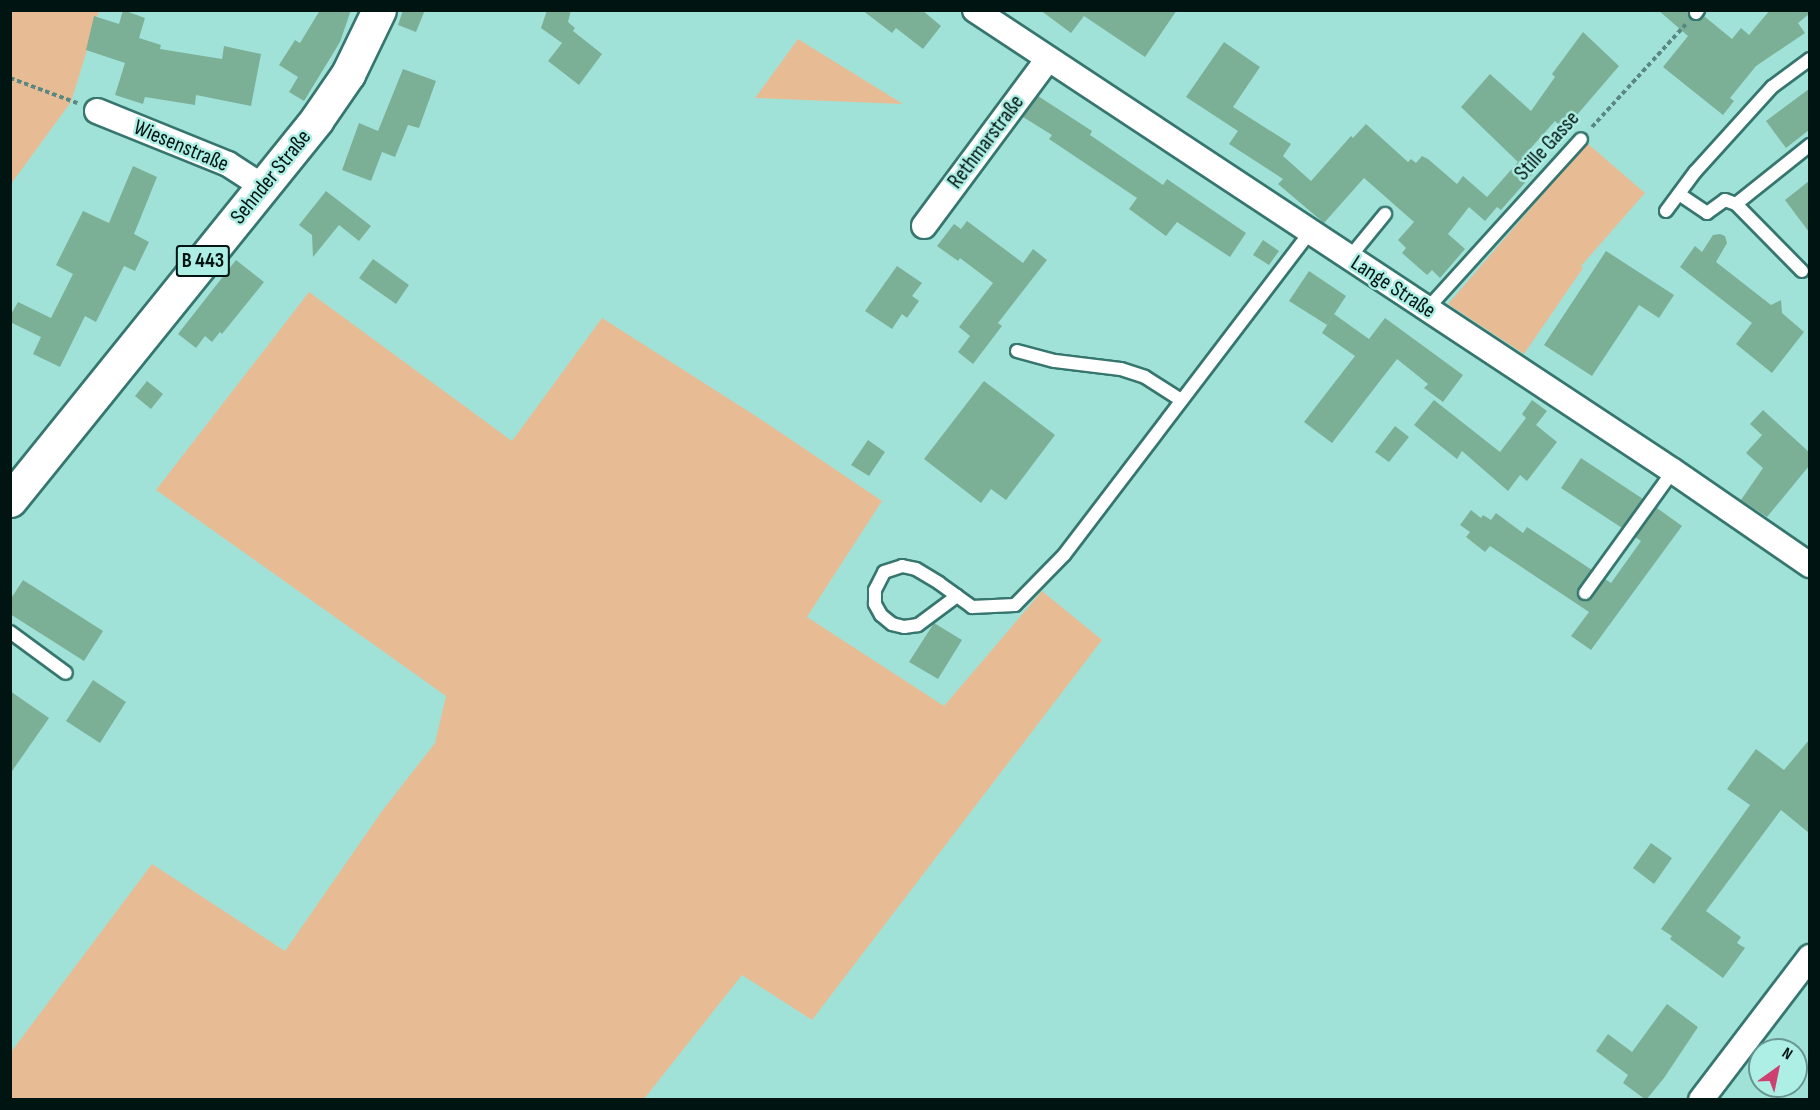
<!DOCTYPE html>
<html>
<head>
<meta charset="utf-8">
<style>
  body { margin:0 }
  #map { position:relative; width:1820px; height:1110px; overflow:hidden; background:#a1e2d8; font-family:"Sofia Sans Condensed",sans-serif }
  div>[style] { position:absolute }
  .green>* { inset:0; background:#e7bc95 }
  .building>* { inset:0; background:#7bb097 }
  .path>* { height:4px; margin-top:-2px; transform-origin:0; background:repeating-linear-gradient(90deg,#5a8881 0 4.5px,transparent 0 7.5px) }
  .roads { filter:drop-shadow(2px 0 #36766e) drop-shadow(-2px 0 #36766e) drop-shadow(0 2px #36766e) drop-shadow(0 -2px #36766e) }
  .service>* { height:12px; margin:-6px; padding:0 6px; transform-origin:6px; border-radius:6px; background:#fff }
  .minor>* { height:24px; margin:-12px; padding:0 12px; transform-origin:12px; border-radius:12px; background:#fff }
  .primary>* { height:33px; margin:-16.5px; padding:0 16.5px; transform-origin:16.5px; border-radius:16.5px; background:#fff }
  span { translate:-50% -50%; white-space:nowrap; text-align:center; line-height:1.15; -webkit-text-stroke:5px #aeefe5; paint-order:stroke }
  .shield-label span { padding:2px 4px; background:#aeefe5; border:2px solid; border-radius:4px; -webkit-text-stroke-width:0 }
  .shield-label { font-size:21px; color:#001411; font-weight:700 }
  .street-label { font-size:22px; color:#001411 }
  .frame { position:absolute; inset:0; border:12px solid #001411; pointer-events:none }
  .north { position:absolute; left:1748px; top:1038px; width:60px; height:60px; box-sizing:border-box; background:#aeefe5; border:2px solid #689790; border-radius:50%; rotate:33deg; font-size:16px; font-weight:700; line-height:24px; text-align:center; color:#001411 }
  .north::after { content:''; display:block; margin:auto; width:21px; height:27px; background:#cd406f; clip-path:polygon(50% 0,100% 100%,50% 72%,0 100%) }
</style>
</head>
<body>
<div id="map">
  <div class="green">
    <i style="clip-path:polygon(11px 11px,99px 11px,71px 102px,11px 184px)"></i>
    <i style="clip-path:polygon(798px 39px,903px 104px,755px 98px)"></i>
    <i style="clip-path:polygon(1587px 143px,1645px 193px,1581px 266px,1583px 268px,1524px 354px,1448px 304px)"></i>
    <i style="clip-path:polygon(309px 292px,512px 441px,602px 318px,762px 420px,882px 501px,807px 617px,944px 706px,1042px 591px,1102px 640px,812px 1020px,742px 975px,644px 1099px,11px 1099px,11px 1052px,152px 864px,285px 951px,382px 811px,435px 743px,446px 696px,156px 490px)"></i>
  </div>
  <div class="building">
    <i style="clip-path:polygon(123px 10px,145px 18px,139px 38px,161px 45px,160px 49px,222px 59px,224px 46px,261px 54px,251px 106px,196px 95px,195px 105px,145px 97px,143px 104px,115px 95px,125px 63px,86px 50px,94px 16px,119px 24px)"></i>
    <i style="clip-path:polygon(320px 10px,351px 10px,340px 42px,304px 101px,289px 92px,298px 77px,279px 65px,295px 40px,300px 43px)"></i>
    <i style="clip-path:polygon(403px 10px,425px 10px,416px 32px,398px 25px)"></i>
    <i style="clip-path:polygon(547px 10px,571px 10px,568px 22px,575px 28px,573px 31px,602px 54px,579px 85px,548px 61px,562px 43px,541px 28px)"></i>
    <i style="clip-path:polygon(862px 10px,922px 10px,941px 26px,923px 49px,896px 28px,892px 33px)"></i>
    <i style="clip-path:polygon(1040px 10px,1177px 10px,1145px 57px,1084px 16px,1071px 33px)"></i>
    <i style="clip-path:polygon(1658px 10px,1688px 10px,1689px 17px,1695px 21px,1704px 16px,1732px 39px,1741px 28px,1749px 35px,1770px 10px,1809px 10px,1809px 14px,1798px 23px,1805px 33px,1756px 66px,1730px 98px,1734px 101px,1723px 115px,1663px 67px,1688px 36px)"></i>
    <i style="clip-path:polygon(1583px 32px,1619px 66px,1564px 130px,1555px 121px,1530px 149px,1544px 161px,1501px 210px,1497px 207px,1485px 221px,1469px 207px,1448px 234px,1465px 249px,1440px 278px,1432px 270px,1427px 275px,1402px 253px,1406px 248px,1398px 240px,1414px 222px,1364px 178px,1324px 223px,1278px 184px,1283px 179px,1229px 144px,1238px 131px,1186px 97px,1224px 42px,1260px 67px,1233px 107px,1291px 144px,1283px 156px,1311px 181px,1351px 136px,1353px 138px,1366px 124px,1408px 162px,1411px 159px,1416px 163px,1422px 156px,1428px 159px,1457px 184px,1463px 176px,1487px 197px,1518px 162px,1461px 107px,1490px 74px,1531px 111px,1555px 77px,1552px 74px)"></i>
    <i style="clip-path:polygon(403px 69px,436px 81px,419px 128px,408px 125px,395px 157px,382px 152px,371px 181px,342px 170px,359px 123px,378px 131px)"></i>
    <i style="clip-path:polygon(1809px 89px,1809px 130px,1786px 148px,1766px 121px)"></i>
    <i style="clip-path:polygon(1038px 96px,1092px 131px,1090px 135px,1163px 185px,1167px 179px,1246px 233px,1230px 257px,1177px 222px,1166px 236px,1129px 209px,1137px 198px,1049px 139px,1052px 135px,1023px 117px)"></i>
    <i style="clip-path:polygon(133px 166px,157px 177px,134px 234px,149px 242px,135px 271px,124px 266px,96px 322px,85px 316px,60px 367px,33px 354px,41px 337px,10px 322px,10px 316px,18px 302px,51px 318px,73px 274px,56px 265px,83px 211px,109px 223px)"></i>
    <i style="clip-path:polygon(1809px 181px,1809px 232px,1785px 200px)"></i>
    <i style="clip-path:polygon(326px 191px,371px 226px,359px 241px,339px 225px,313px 257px,312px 235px,299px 225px)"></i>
    <i style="clip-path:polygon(967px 221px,1023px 263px,1033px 249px,1047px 260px,998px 323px,1002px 326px,973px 364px,958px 352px,970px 336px,959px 327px,993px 283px,960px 258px,958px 261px,937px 246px,954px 224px,961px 229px)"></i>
    <i style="clip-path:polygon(1720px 234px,1725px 236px,1727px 243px,1716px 262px,1771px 305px,1781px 300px,1782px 313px,1804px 332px,1772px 373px,1736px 344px,1752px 323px,1680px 267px,1695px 246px,1702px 252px,1713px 235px)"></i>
    <i style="clip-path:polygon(1263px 240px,1279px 251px,1269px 265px,1253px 255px)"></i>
    <i style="clip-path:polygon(1606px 251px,1674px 295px,1659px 318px,1639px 305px,1592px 376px,1544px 345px)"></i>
    <i style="clip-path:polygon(373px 259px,409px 285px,396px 304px,359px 278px)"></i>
    <i style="clip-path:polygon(236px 260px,264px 282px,222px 334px,220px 332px,212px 342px,205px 336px,196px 348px,178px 334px)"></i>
    <i style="clip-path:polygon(897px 266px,922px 283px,912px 296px,919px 301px,907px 318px,902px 314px,892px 329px,865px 311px)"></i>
    <i style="clip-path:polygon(1309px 271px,1346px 296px,1327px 325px,1289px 301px)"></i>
    <i style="clip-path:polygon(1334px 314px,1369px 339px,1385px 318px,1463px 375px,1443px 402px,1424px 388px,1428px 384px,1397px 359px,1332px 443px,1304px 422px,1355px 356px,1322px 333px)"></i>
    <i style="clip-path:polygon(147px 381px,163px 394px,151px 409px,135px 396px)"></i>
    <i style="clip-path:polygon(984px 381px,1055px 435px,1006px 500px,991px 489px,981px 503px,924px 459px)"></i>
    <i style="clip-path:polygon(1434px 400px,1500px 452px,1526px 418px,1522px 414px,1532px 400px,1547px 411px,1536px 425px,1557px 442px,1527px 481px,1520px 475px,1508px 491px,1462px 451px,1457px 459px,1414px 425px)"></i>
    <i style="clip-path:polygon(1763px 410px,1809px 452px,1809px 466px,1767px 517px,1741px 500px,1763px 468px,1746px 453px,1762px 435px,1750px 424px)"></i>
    <i style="clip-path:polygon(1395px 426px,1409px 437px,1389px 462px,1375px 452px)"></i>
    <i style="clip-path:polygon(868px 440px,885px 452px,869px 476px,851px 465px)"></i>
    <i style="clip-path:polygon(1581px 458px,1643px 499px,1622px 528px,1561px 488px)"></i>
    <i style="clip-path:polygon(1657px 508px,1682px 526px,1591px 650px,1571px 636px,1589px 612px,1490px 546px,1485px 552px,1466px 537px,1470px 532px,1460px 525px,1471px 510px,1481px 518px,1483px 515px,1491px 520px,1496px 513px,1523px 533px,1527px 527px,1592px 570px,1577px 592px,1580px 599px,1585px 601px,1592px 598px,1605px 579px,1611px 583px,1641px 541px,1635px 537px)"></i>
    <i style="clip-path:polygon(23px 580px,103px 631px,84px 661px,10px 614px,10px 600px)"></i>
    <i style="clip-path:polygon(934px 623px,962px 640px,938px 679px,909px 662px)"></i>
    <i style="clip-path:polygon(93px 680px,126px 702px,100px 743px,66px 721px)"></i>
    <i style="clip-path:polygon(10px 691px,49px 718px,10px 774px)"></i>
    <i style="clip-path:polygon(1809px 740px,1809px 833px,1781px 810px,1706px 911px,1741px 937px,1737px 943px,1745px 948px,1723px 978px,1670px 939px,1672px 936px,1661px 929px,1750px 805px,1727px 789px,1756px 749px,1784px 770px)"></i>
    <i style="clip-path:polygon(1651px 843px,1672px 858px,1654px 884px,1633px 868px)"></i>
    <i style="clip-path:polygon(1667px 1004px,1698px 1027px,1664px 1078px,1646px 1100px,1623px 1083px,1628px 1075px,1596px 1051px,1608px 1034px,1632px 1052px)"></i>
  </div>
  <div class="path">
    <i style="left:10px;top:78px;width:72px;rotate:20.5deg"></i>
    <i style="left:1592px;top:127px;width:139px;rotate:-47.6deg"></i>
  </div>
  <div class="roads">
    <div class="service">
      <i style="left:1696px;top:13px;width:4px;rotate:-56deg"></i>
      <i style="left:1679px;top:194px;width:34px;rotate:34deg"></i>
      <i style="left:1707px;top:213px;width:22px;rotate:-36deg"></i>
      <i style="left:1725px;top:200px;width:12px;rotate:20deg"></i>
      <i style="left:1736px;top:204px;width:94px;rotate:45.4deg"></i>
      <i style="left:1736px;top:204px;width:95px;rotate:-38.6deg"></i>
      <i style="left:1666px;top:211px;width:49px;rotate:-53.4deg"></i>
      <i style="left:1695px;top:172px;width:115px;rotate:-47.8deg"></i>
      <i style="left:1772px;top:87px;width:47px;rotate:-36.4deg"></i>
      <i style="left:1349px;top:258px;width:57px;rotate:-50.7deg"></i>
      <i style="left:1427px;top:309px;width:229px;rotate:-47.8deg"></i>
      <i style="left:1017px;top:351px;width:39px;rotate:15deg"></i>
      <i style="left:1055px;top:361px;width:66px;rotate:6.9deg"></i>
      <i style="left:1121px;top:369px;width:25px;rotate:18deg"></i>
      <i style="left:1145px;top:377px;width:43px;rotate:32.6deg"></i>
      <i style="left:1585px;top:593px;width:150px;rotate:-54.2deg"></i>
      <i style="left:957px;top:596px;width:49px;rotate:143.4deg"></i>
      <i style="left:918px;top:625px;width:14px;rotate:172deg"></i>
      <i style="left:904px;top:627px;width:12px;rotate:-166deg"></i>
      <i style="left:892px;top:624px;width:14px;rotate:-141deg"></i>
      <i style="left:881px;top:615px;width:13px;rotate:-119deg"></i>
      <i style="left:875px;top:604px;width:14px;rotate:-90deg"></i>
      <i style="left:875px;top:590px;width:20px;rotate:-63deg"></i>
      <i style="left:884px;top:572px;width:19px;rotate:-18deg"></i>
      <i style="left:902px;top:566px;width:14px;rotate:12deg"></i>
      <i style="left:916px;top:569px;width:27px;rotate:31deg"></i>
      <i style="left:939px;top:583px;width:22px;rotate:36deg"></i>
      <i style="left:957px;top:596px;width:19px;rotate:36deg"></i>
      <i style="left:972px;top:607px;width:43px;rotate:-2.7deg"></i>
      <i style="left:1015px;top:605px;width:70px;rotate:-45.6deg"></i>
      <i style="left:1064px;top:555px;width:406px;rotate:-52.7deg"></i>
      <i style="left:10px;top:632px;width:69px;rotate:36.2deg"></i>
    </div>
    <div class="minor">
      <i style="left:975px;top:10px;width:836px;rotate:33.44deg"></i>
      <i style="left:1673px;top:471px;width:166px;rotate:34.5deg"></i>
      <i style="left:97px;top:111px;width:141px;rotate:22deg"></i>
      <i style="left:228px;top:164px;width:40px;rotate:32.9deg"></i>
      <i style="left:924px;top:226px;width:208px;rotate:-53.4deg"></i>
      <i style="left:1701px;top:1100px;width:180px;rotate:-52.7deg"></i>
    </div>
    <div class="primary">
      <i style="left:10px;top:500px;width:489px;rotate:-51.1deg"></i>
      <i style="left:317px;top:119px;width:55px;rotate:-55.4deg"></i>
      <i style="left:348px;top:74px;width:71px;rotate:-64.2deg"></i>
    </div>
  </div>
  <div class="shield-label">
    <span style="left:203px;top:261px">B 443</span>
  </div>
  <div class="street-label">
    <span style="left:986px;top:142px;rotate:-53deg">Rethmarstraße</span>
    <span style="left:181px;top:146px;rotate:23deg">Wiesenstraße</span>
    <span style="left:1547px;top:146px;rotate:-48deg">Stille Gasse</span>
    <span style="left:271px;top:177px;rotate:-51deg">Sehnder Straße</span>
    <span style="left:1393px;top:287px;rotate:33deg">Lange Straße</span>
  </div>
  <div class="frame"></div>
  <div class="north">N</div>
</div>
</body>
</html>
